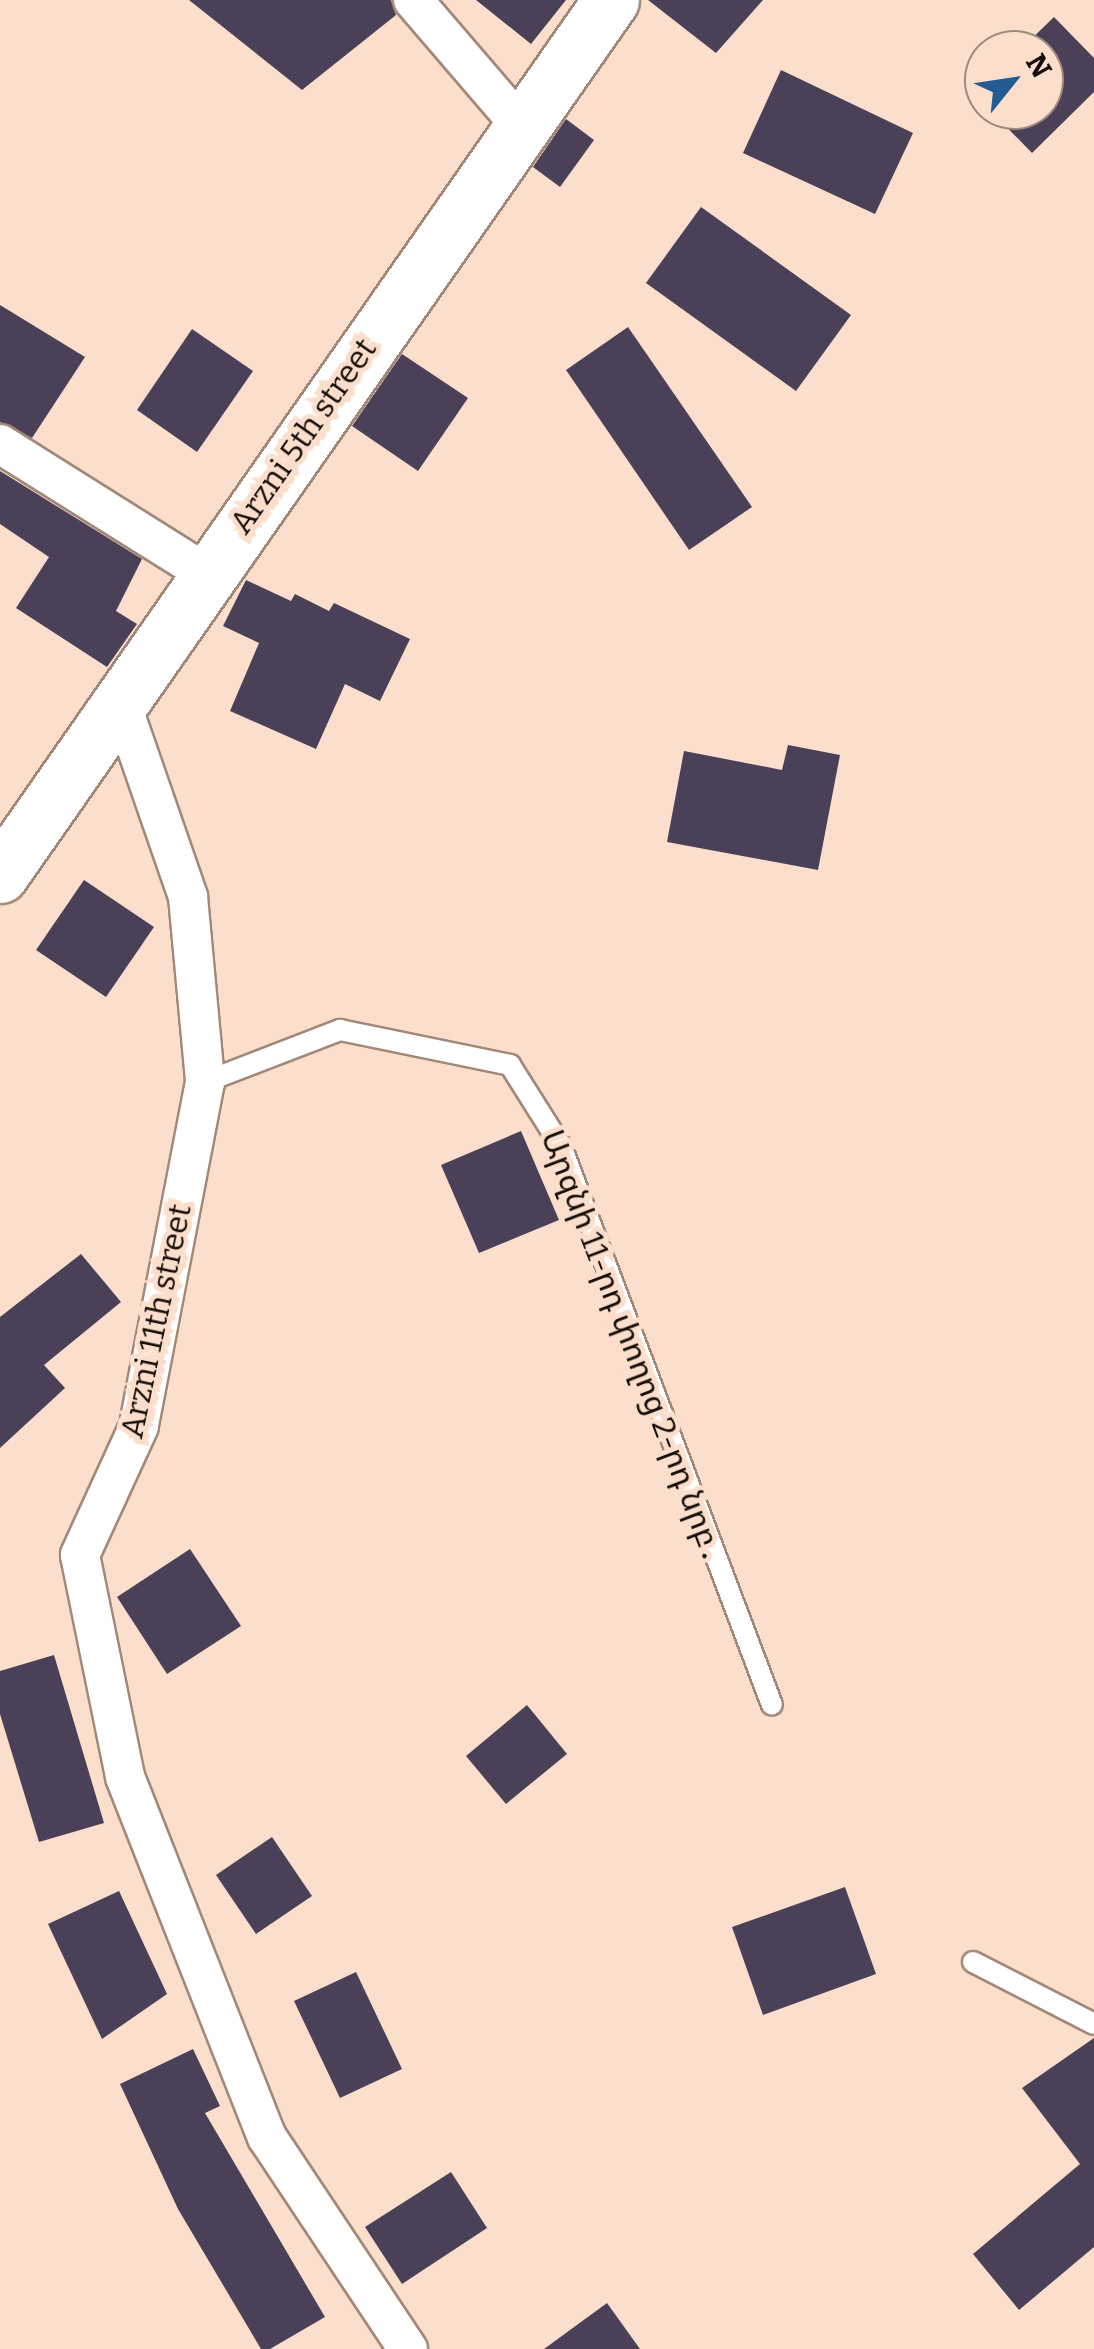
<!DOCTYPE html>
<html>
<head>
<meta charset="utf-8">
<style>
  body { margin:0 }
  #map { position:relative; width:1094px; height:2349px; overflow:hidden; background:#fbdfcc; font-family:Bitter,"Noto Sans Armenian",serif }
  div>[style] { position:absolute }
  .building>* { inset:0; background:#4a4158 }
  .roads { filter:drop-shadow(2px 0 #a28878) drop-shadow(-2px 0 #a28878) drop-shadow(0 2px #a28878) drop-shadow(0 -2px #a28878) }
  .lane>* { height:20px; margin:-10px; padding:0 10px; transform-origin:10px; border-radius:10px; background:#fff }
  .street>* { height:38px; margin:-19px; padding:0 19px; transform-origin:19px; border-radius:19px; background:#fff }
  .secondary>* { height:55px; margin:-27.5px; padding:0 27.5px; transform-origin:27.5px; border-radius:27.5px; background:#fff }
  span { translate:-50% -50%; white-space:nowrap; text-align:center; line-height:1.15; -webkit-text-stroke:10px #fbdfcc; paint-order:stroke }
  .street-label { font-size:32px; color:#130b05 }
  .north { position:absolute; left:964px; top:30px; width:100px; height:100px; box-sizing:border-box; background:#fbdfcc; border:2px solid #9e8a7c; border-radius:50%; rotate:60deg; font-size:28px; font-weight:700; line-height:40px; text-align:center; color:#130b05 }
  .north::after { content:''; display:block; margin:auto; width:35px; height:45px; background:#225c93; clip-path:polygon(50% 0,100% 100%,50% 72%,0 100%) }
</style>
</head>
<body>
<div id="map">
  <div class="building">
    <i style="clip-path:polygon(189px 0,391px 0,396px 15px,302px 90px)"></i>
    <i style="clip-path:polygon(476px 0,566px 0,531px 44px)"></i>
    <i style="clip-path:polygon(648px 0,763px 0,716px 53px)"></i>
    <i style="clip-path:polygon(1054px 17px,1094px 58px,1094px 92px,1032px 153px,990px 110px,1044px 110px,1044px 50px,1020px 50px)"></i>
    <i style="clip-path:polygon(781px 70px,913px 133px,875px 214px,743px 153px)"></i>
    <i style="clip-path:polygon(566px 119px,594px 140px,560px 187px,533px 167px)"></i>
    <i style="clip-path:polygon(701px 207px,851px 315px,796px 391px,646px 283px)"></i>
    <i style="clip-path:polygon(0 305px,85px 357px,32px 438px,0 422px)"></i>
    <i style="clip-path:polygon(628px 327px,752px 507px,689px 550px,566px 370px)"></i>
    <i style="clip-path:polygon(192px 329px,253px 371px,197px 452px,137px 410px)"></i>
    <i style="clip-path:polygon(402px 354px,468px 398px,418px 471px,352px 426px)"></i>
    <i style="clip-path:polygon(0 471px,142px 559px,116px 611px,137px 624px,107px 667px,16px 608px,49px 557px,0 524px)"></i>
    <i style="clip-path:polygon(246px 580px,291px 601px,295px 594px,329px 611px,334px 603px,410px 639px,380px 701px,345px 684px,316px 749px,230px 711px,259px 643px,223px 626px)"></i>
    <i style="clip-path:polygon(788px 745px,840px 755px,818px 870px,667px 842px,684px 751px,782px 770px)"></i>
    <i style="clip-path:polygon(84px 880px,154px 927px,106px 997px,36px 950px)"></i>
    <i style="clip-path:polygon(521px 1131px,559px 1220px,479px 1253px,441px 1165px)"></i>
    <i style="clip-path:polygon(81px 1254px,121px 1302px,44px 1365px,65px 1388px,0 1448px,0 1317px)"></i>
    <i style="clip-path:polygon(190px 1549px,241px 1626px,167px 1674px,117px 1597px)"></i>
    <i style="clip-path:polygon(54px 1655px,104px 1823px,39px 1842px,0 1714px,0 1671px)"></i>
    <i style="clip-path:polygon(527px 1705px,567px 1754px,506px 1804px,466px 1756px)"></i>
    <i style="clip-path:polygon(272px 1837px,312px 1896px,256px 1934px,216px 1875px)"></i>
    <i style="clip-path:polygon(845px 1887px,876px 1974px,763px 2015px,732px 1927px)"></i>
    <i style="clip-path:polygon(119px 1891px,167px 1994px,102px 2039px,48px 1924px)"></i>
    <i style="clip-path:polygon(356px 1972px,402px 2069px,340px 2098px,294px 2001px)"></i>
    <i style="clip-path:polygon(1094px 2038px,1094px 2247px,1019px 2310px,973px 2254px,1080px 2164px,1022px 2088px)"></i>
    <i style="clip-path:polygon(193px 2049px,220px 2106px,205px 2113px,325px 2317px,270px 2349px,261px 2349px,178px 2209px,120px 2084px)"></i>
    <i style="clip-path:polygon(451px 2172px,487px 2228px,402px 2284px,365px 2227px)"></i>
    <i style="clip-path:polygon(607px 2303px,640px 2349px,544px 2349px)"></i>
  </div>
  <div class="roads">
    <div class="lane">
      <i style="left:205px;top:1082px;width:145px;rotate:-21.1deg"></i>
      <i style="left:340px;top:1030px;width:174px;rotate:11.6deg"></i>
      <i style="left:510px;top:1065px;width:96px;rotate:57.8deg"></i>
      <i style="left:561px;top:1146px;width:597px;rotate:69.32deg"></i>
      <i style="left:973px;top:1962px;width:136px;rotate:27.1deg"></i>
    </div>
    <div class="street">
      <i style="left:413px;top:0;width:167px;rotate:49.4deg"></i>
      <i style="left:0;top:444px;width:243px;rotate:32.1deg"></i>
      <i style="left:121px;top:703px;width:205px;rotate:70.9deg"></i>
      <i style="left:188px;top:897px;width:186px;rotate:84.7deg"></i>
      <i style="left:205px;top:1082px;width:350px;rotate:100.9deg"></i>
      <i style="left:139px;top:1426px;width:142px;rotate:114.6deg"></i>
      <i style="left:80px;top:1555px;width:227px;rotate:78.5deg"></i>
      <i style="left:125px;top:1777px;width:387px;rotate:68.5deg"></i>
      <i style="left:267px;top:2137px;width:255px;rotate:56.4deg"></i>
    </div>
    <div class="secondary">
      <i style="left:0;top:875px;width:1067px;rotate:-55.07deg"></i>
    </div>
  </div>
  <div class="street-label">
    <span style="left:303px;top:436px;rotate:-55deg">Arzni 5th street</span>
    <span style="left:156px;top:1321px;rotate:-78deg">Arzni 11th street</span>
    <span style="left:633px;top:1346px;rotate:69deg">Արզնի 11-րդ փողոց 2-րդ նրբ․</span>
  </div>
  <div class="north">N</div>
</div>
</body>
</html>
